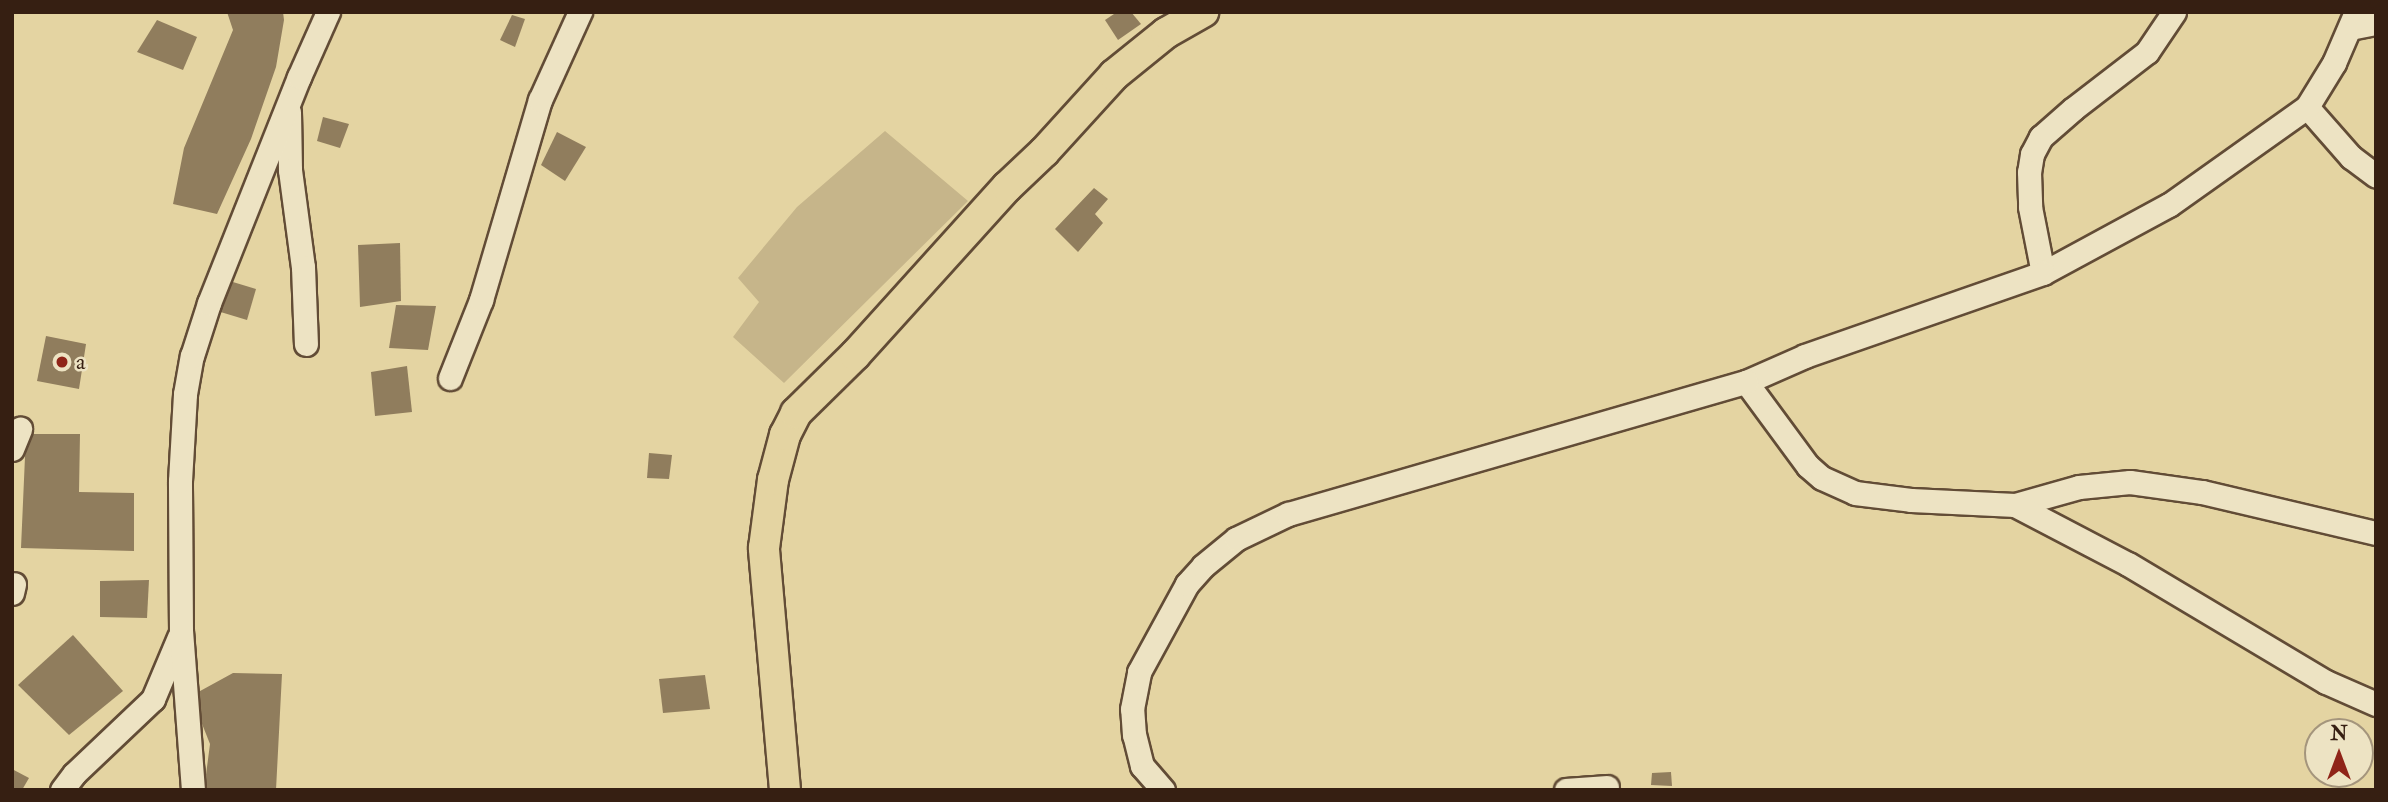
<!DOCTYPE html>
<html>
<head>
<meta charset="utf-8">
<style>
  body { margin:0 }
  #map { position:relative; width:2388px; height:802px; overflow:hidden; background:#e4d4a2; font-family:"IM FELL Double Pica",serif }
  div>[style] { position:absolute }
  .green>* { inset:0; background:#c6b58a }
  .building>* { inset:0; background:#907d5d }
  .roads { filter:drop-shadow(2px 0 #624c36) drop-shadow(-2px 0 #624c36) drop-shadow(0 2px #624c36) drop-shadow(0 -2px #624c36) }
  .minor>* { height:23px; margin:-11.5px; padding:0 11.5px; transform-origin:11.5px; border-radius:11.5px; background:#ede3c3 }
  .major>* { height:30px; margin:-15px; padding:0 15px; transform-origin:15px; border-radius:15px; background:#e4d4a2 }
  .dots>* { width:19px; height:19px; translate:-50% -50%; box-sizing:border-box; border:4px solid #ede3c3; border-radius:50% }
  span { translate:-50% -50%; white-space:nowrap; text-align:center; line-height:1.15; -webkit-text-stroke:5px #ede3c3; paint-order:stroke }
  .poi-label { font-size:23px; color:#361f12 }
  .left { translate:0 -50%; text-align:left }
  .frame { position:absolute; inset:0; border:14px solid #361f12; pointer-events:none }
  .north { position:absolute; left:2304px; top:718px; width:70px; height:70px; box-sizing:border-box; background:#ede3c3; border:2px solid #a4957c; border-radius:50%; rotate:0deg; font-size:19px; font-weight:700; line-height:28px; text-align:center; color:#361f12 }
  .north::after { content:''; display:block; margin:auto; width:24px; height:32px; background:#8f2418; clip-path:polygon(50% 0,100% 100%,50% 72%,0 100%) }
</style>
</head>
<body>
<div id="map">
  <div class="green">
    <i style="clip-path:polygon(885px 131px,968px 201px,784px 383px,733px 337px,759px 302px,738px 278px,797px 207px)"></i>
  </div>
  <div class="building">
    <i style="clip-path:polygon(227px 12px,283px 12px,284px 20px,276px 67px,251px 139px,217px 214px,173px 204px,184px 148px,233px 30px)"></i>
    <i style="clip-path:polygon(1117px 12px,1131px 12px,1141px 24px,1118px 40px,1105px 20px)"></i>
    <i style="clip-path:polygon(512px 15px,525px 19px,515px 47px,500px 40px)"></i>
    <i style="clip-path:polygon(157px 20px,197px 37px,183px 70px,137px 52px)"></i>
    <i style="clip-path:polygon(323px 117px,349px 124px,340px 148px,317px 141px)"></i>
    <i style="clip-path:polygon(557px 132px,586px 147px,565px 181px,541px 165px)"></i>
    <i style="clip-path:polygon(1094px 188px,1108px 199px,1095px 214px,1103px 223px,1078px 252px,1055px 229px)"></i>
    <i style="clip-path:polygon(400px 243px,401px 301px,360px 307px,358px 245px)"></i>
    <i style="clip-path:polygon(223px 279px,256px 289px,247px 320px,214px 310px)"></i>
    <i style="clip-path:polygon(396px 305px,436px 306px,428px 350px,389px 348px)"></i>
    <i style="clip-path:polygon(46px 336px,86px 344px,79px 389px,37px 381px)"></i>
    <i style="clip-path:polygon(407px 366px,412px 412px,375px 416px,371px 372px)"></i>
    <i style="clip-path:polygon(26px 434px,80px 434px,79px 492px,134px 493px,134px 551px,21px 548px)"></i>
    <i style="clip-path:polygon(649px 453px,672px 455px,669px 479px,647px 478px)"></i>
    <i style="clip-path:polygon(149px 580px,147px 618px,100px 617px,100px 581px)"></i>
    <i style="clip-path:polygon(73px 635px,123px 691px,69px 735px,18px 685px)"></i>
    <i style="clip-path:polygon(233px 673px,282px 674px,276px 790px,204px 790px,210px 744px,191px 696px)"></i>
    <i style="clip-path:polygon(705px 675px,710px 709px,663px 713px,659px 679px)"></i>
    <i style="clip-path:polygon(12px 769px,29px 778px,22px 790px,12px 790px)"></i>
    <i style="clip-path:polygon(1671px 772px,1672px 786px,1651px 785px,1652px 773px)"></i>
  </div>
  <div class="roads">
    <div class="minor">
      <i style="left:2174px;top:12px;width:48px;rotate:124deg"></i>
      <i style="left:2147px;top:52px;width:93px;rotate:142.4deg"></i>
      <i style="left:2073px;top:109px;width:43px;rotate:138.8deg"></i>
      <i style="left:2041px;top:137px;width:19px;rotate:118deg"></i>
      <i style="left:2032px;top:154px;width:18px;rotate:99deg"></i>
      <i style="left:2029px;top:172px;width:35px;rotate:88deg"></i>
      <i style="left:2030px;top:207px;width:67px;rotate:78.9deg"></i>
      <i style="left:2043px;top:273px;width:143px;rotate:-28.4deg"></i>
      <i style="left:2169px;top:205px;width:169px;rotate:-35.4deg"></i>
      <i style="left:2307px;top:107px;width:67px;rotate:48.7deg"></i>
      <i style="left:2351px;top:157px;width:31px;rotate:37deg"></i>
      <i style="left:2350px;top:28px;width:26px;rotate:-11deg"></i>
      <i style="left:2307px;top:107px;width:52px;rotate:-58.5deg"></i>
      <i style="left:2334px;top:63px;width:56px;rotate:-66.7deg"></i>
      <i style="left:289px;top:112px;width:58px;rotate:89deg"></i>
      <i style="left:290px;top:170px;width:98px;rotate:82.4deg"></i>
      <i style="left:303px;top:267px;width:77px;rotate:87.8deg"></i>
      <i style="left:2043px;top:273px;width:252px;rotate:160.8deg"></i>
      <i style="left:1805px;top:356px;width:64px;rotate:156.2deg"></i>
      <i style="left:1746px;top:382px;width:104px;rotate:53.6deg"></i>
      <i style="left:1808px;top:466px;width:18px;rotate:41deg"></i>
      <i style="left:1822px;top:478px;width:36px;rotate:24deg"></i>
      <i style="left:1855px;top:493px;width:56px;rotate:7.1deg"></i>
      <i style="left:1911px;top:500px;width:104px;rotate:2.8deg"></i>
      <i style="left:2015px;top:505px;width:66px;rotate:-15.7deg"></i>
      <i style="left:2079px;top:487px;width:51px;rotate:-5.6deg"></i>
      <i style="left:2130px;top:482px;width:73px;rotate:7.9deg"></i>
      <i style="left:2202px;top:492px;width:179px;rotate:13.3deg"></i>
      <i style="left:450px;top:378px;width:84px;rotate:-68.3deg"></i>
      <i style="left:481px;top:300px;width:209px;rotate:-73.6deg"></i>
      <i style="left:540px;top:100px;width:97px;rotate:-65.6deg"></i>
      <i style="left:12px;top:449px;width:22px;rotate:-68deg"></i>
      <i style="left:2015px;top:505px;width:127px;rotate:27.6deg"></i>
      <i style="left:2128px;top:564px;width:230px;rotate:30.8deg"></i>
      <i style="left:2326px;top:682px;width:55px;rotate:23.7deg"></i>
      <i style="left:12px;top:593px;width:9px;rotate:-77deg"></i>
      <i style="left:62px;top:790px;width:20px;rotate:-53deg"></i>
      <i style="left:74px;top:774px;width:109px;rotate:-43.5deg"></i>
      <i style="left:153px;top:699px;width:67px;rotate:-67.2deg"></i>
      <i style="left:193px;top:790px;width:160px;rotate:-94.3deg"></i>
      <i style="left:181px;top:630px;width:149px;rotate:-90.4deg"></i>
      <i style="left:180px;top:481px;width:87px;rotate:-86.7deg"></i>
      <i style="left:185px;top:394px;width:39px;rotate:-80deg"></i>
      <i style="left:192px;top:356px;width:56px;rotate:-72.2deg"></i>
      <i style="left:209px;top:303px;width:243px;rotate:-68.3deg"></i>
      <i style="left:299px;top:77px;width:71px;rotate:-66deg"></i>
      <i style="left:1163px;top:790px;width:32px;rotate:-131deg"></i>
      <i style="left:1142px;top:766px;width:32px;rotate:-104deg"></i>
      <i style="left:1134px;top:735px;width:26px;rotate:-94deg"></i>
      <i style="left:1132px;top:709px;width:38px;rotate:-79deg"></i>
      <i style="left:1139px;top:672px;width:100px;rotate:-61.4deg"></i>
      <i style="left:1187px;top:584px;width:24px;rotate:-48deg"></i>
      <i style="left:1203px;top:566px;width:43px;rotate:-39.3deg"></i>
      <i style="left:1236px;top:539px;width:58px;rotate:-25.7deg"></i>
      <i style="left:1288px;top:514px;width:477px;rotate:-16.1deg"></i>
      <i style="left:1566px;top:790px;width:41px;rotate:-4.2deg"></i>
    </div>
    <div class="major">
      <i style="left:785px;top:790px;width:243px;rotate:-95deg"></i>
      <i style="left:764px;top:548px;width:69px;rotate:-82.5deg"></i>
      <i style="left:773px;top:480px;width:47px;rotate:-75.1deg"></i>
      <i style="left:785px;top:435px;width:25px;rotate:-63deg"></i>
      <i style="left:796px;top:413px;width:83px;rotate:-44.5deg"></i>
      <i style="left:855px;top:355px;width:227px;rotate:-47.9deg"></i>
      <i style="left:1007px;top:187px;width:51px;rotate:-43.4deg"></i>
      <i style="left:1044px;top:152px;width:104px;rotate:-47.7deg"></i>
      <i style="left:1114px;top:75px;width:67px;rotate:-38.9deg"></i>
      <i style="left:1166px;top:33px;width:43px;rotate:-29.6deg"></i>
    </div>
  </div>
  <div class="dots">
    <i style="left:62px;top:362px;background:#8f2418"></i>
  </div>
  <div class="poi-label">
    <span class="left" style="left:76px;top:362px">a</span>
  </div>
  <div class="frame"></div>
  <div class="north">N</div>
</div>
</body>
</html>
